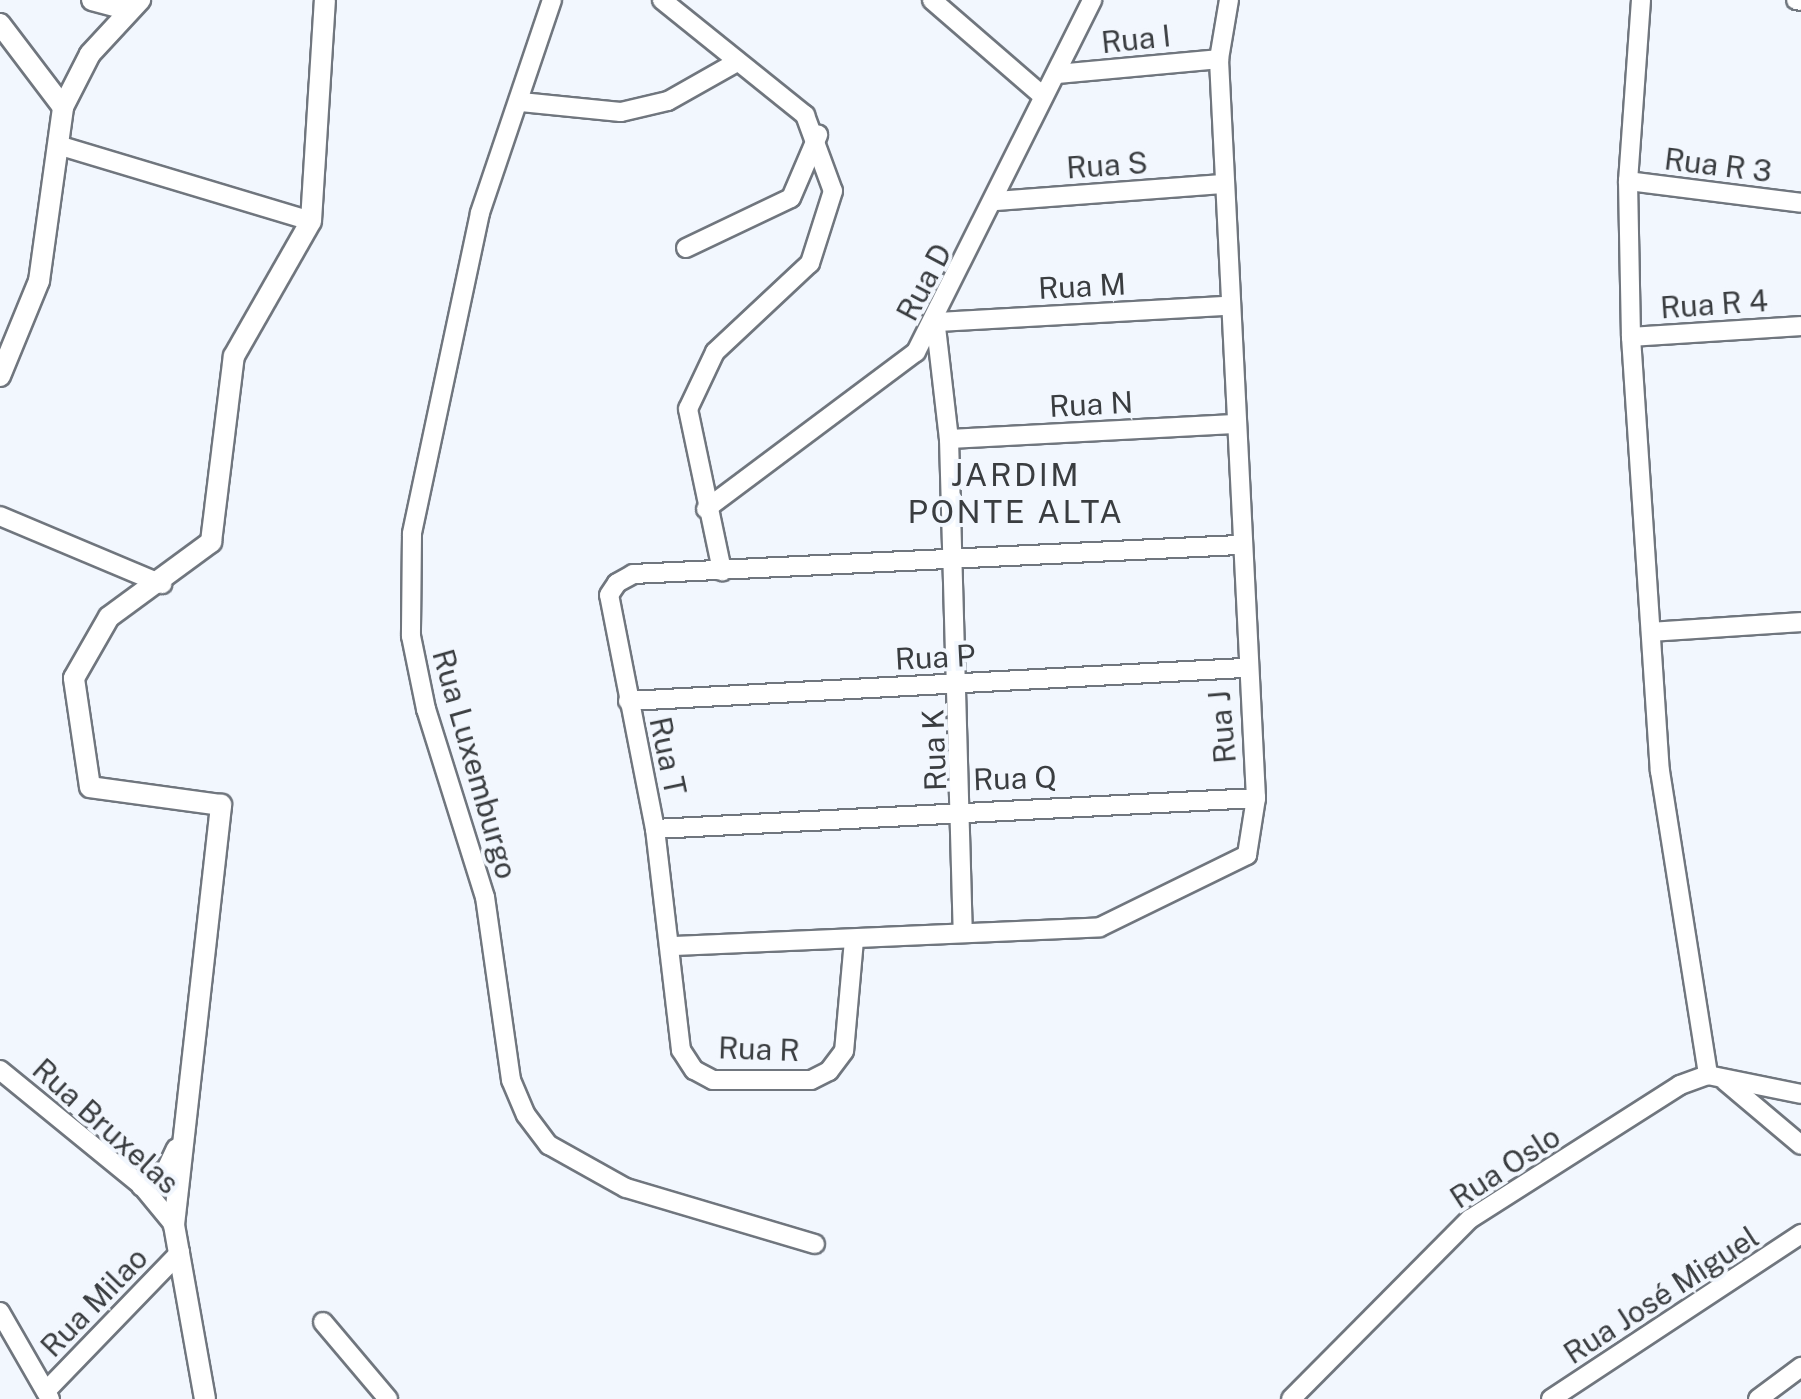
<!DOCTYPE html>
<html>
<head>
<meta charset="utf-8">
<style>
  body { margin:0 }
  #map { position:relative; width:1801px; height:1399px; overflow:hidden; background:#f2f7fe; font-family:"Public Sans",sans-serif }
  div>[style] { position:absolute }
  .roads { filter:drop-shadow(2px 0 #70767e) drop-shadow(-2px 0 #70767e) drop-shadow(0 2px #70767e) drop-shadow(0 -2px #70767e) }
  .minor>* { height:18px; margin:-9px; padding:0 9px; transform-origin:9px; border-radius:9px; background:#fff }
  .tertiary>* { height:20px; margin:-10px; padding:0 10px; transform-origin:10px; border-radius:10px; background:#fff }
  span { translate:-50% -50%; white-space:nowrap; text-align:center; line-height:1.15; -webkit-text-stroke:8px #f2f7fe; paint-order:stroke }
  .street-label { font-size:30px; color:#3a3d40 }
  .neighbourhood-label { font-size:32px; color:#3a3d40; letter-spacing:2.5px }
</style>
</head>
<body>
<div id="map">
  <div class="roads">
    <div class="minor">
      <i style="left:552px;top:0;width:225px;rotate:108.7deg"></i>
      <i style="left:480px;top:213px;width:328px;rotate:102deg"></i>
      <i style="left:412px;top:534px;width:102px;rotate:90.6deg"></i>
      <i style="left:411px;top:636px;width:75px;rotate:78.4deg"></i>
      <i style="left:426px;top:709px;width:197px;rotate:72.6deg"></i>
      <i style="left:485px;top:897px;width:185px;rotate:81.9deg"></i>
      <i style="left:511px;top:1080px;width:38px;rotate:67deg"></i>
      <i style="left:526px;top:1115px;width:38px;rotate:53deg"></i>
      <i style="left:549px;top:1145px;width:88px;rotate:29.2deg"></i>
      <i style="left:626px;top:1188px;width:197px;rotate:16.5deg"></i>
      <i style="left:662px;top:0;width:184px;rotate:38.8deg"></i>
      <i style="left:805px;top:115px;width:81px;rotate:69.8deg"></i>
      <i style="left:833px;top:191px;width:76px;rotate:107.7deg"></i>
      <i style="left:810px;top:263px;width:130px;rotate:136.9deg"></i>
      <i style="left:715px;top:352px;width:63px;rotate:115.3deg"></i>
      <i style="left:688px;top:409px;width:166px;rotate:78.1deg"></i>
      <i style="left:932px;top:0;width:147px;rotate:40.9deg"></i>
      <i style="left:1641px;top:0;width:181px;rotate:94.1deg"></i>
      <i style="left:1628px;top:181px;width:156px;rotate:88.9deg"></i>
      <i style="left:1631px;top:337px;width:435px;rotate:86.2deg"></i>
      <i style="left:1660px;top:771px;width:308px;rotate:81deg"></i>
      <i style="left:1796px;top:0;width:5px;rotate:11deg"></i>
      <i style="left:1058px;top:74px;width:162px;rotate:-5.3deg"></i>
      <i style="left:521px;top:102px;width:100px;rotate:5.7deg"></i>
      <i style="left:621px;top:112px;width:48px;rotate:-13.2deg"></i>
      <i style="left:668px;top:101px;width:79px;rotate:-29.5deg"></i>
      <i style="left:61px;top:146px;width:261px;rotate:16.7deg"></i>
      <i style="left:1628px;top:181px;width:174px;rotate:7.2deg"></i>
      <i style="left:995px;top:201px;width:229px;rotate:-4.3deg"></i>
      <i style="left:686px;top:248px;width:116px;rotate:-25.5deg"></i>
      <i style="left:791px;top:198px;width:69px;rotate:-66.8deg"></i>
      <i style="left:938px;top:322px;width:290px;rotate:-3.2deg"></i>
      <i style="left:936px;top:327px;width:113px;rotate:83.4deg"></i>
      <i style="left:949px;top:439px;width:493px;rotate:88.4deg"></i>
      <i style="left:1631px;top:337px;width:170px;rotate:-3.7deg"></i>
      <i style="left:949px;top:439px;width:286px;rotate:-3deg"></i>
      <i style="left:706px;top:509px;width:262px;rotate:-36.8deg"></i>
      <i style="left:916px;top:352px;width:394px;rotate:-63.4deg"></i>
      <i style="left:0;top:516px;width:176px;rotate:22.8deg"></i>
      <i style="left:1651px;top:632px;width:150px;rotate:-3.8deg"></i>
      <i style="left:628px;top:701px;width:617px;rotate:-3.07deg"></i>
      <i style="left:655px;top:829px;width:602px;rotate:-2.95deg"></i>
      <i style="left:854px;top:940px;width:111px;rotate:95.1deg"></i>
      <i style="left:844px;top:1051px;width:25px;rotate:127deg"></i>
      <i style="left:829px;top:1071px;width:20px;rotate:153deg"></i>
      <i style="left:811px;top:1080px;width:98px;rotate:180deg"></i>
      <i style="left:713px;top:1080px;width:21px;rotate:-152deg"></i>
      <i style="left:694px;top:1070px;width:24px;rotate:-123deg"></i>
      <i style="left:681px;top:1050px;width:223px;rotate:-96.7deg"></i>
      <i style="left:655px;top:829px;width:238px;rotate:-101.1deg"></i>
      <i style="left:609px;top:595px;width:14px;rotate:-56deg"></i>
      <i style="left:617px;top:583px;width:18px;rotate:-29deg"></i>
      <i style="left:633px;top:574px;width:607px;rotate:-2.74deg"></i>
      <i style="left:672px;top:946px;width:428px;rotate:-2.5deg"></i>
      <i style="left:1100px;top:927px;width:164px;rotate:-26.1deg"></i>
      <i style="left:1247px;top:855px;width:58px;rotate:-81deg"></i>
      <i style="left:1256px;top:798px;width:740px;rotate:-92.87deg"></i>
      <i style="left:1219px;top:59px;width:60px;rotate:-80.4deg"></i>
      <i style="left:0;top:1070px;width:183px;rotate:39.2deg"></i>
      <i style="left:142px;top:1186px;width:50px;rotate:50.6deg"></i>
      <i style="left:1725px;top:1081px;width:99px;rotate:40.1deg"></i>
      <i style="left:0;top:1312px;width:100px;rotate:60.1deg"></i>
      <i style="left:323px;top:1322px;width:101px;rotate:49.8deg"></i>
      <i style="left:46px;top:1391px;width:193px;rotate:-46deg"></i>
      <i style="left:1291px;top:1399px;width:254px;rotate:-45.2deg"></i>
      <i style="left:1470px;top:1219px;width:249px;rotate:-32.5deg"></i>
      <i style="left:1680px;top:1085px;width:30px;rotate:-20deg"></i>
      <i style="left:1708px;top:1075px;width:95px;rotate:11.5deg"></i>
      <i style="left:1551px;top:1399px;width:300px;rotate:-33.4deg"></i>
      <i style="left:1758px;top:1399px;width:54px;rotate:-36.7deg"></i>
    </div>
    <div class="tertiary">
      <i style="left:92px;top:0;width:38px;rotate:15deg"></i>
      <i style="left:0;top:24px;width:104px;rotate:52.8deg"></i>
      <i style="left:0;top:376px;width:103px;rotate:-67.7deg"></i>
      <i style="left:39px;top:281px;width:176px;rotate:-82.1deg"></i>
      <i style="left:63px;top:107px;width:59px;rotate:-63deg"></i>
      <i style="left:90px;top:54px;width:74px;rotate:-47.2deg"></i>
      <i style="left:142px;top:1186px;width:30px;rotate:-33deg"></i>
      <i style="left:167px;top:1170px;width:23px;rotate:-65deg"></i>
      <i style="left:205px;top:1399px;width:177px;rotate:-100.1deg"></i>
      <i style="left:174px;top:1225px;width:423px;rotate:-83.6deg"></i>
      <i style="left:221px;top:805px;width:132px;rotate:-172.2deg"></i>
      <i style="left:90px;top:787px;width:110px;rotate:-98.4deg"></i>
      <i style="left:74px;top:678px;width:70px;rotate:-60.2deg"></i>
      <i style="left:109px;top:617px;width:127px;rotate:-36.3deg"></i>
      <i style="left:211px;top:542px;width:187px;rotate:-83deg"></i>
      <i style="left:234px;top:356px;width:155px;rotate:-60.3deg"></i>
      <i style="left:311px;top:221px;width:221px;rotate:-86.4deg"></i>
    </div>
  </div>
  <div class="street-label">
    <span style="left:1136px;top:39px;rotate:-6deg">Rua I</span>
    <span style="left:1107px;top:165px;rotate:-4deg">Rua S</span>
    <span style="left:1718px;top:165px;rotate:7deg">Rua R 3</span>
    <span style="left:924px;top:282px;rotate:-62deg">Rua D</span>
    <span style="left:1082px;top:286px;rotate:-3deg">Rua M</span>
    <span style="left:1714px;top:304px;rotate:-4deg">Rua R 4</span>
    <span style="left:1091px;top:404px;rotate:-3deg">Rua N</span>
    <span style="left:935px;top:657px;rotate:-3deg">Rua P</span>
    <span style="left:1222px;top:727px;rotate:-95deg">Rua J</span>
    <span style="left:934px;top:750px;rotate:-92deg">Rua K</span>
    <span style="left:668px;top:756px;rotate:78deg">Rua T</span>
    <span style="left:475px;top:764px;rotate:74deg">Rua Luxemburgo</span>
    <span style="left:1015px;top:778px;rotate:-2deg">Rua Q</span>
    <span style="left:759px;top:1049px;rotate:2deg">Rua R</span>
    <span style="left:106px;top:1126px;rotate:42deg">Rua Bruxelas</span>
    <span style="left:1505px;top:1167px;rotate:-33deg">Rua Oslo</span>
    <span style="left:1661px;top:1295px;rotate:-33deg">Rua José Miguel</span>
    <span style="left:94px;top:1302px;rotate:-46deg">Rua Milao</span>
  </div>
  <div class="neighbourhood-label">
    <span style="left:1016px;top:494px">JARDIM<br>PONTE ALTA</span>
  </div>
</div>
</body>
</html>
